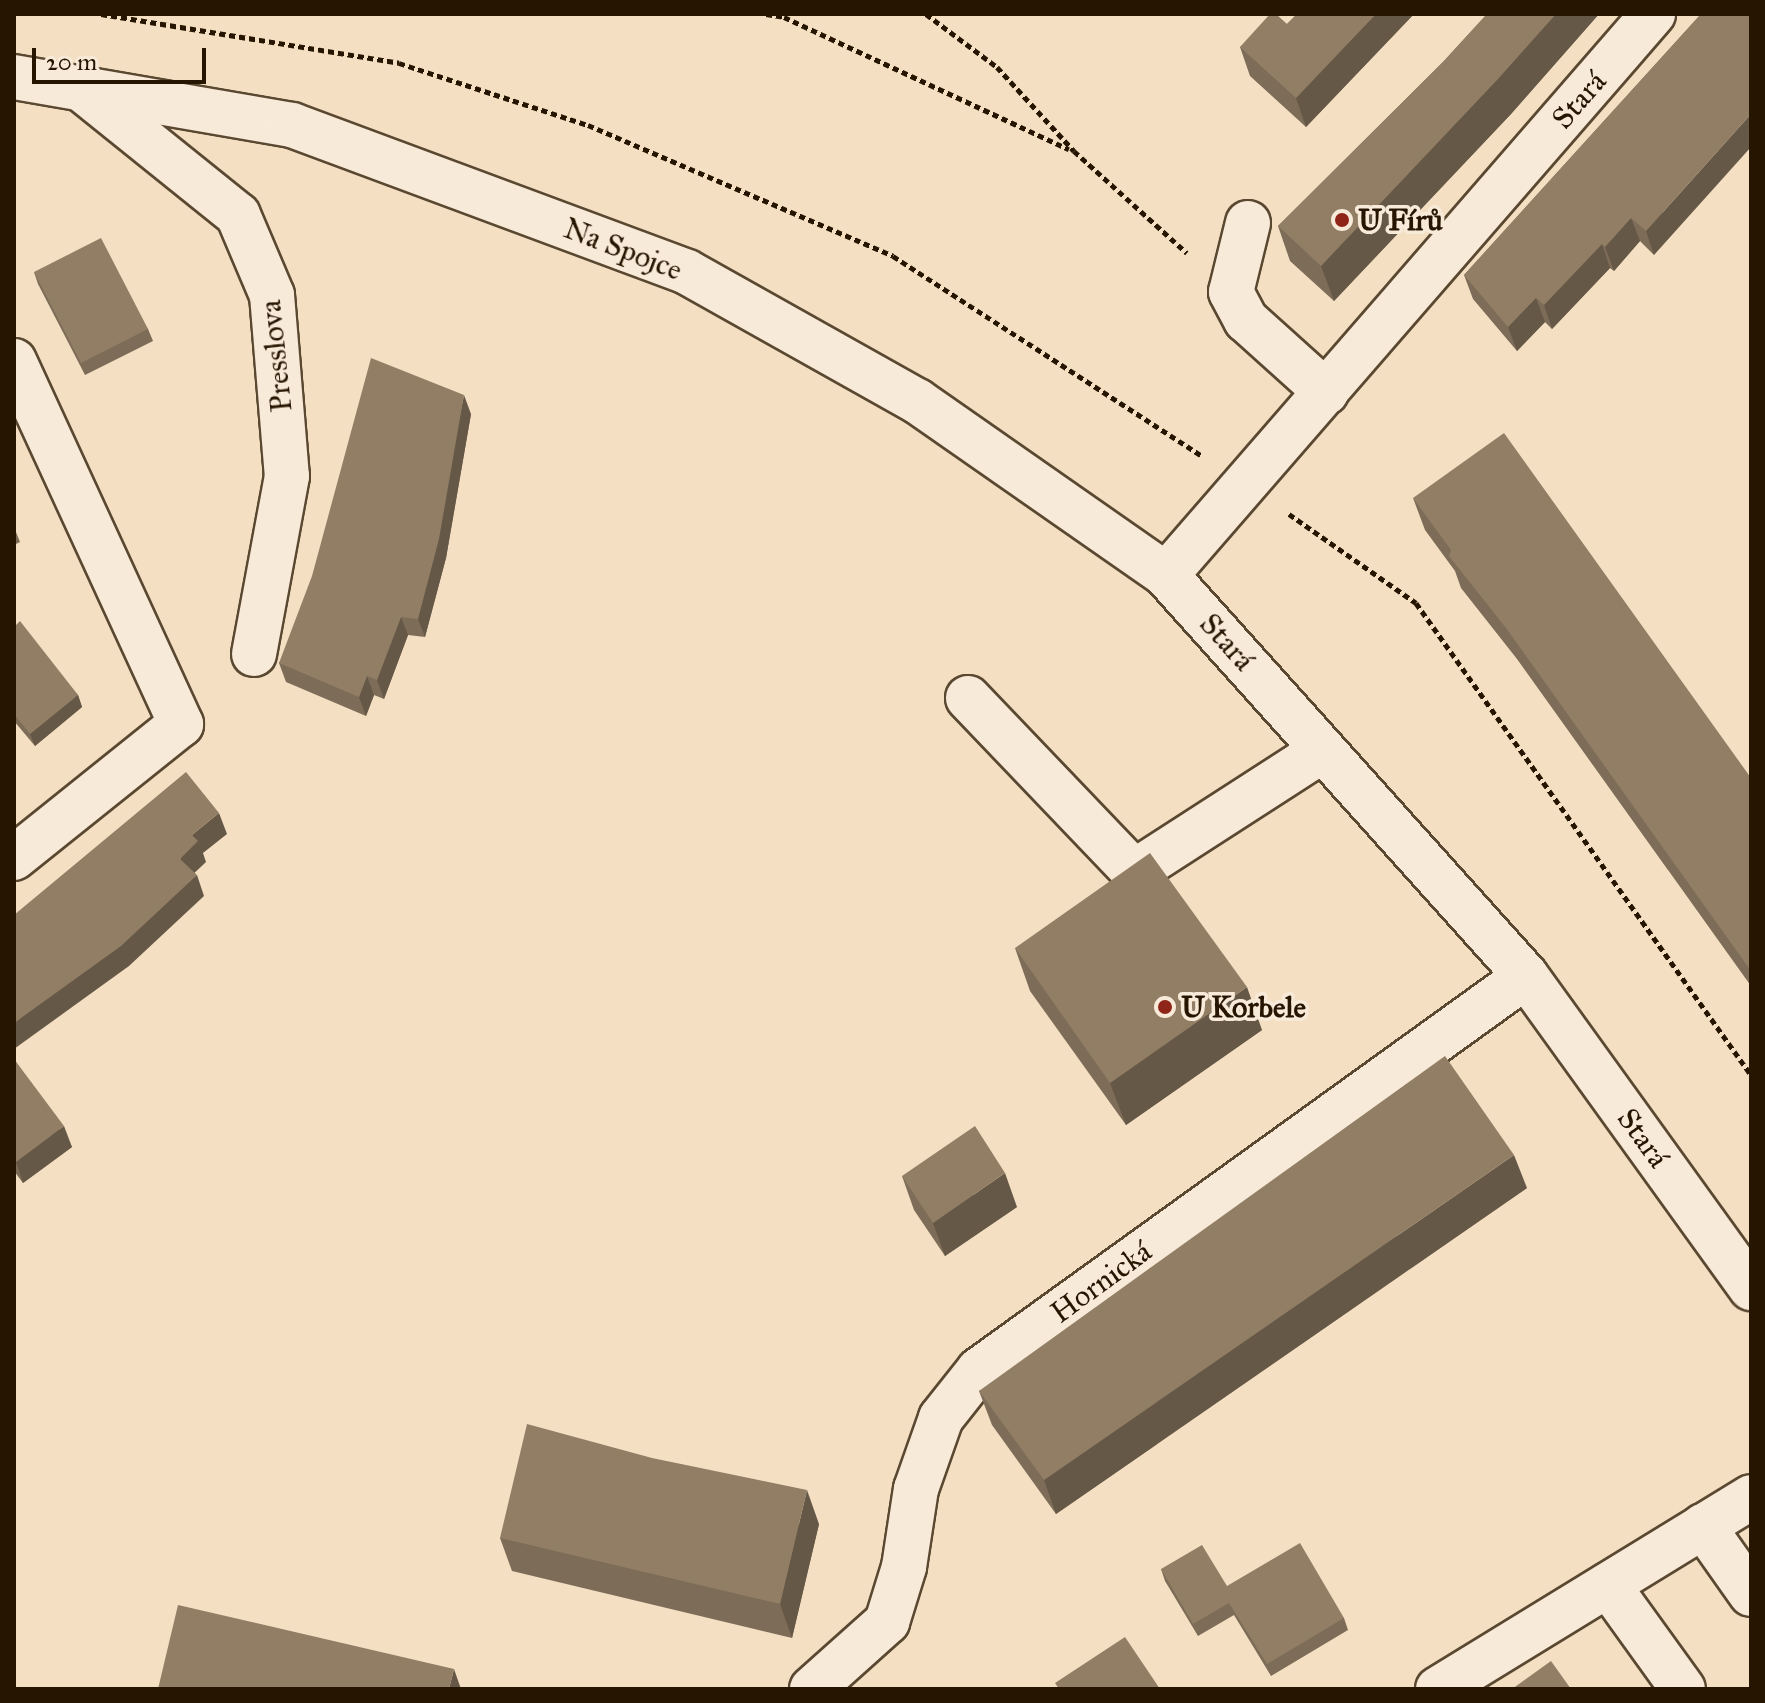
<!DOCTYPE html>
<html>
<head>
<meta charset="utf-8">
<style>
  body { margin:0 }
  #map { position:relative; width:1765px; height:1703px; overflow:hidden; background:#f4dfc3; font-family:"IM FELL Great Primer",serif }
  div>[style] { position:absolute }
  .path>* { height:5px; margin-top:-2.5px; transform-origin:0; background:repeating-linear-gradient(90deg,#261500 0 6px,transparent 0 10px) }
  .roads { filter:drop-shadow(2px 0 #5a4831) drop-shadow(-2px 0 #5a4831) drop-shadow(0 2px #5a4831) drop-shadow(0 -2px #5a4831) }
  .minor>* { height:44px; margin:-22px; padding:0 22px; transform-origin:22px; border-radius:22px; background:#f8ead8 }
  .wall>* { inset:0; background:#7d6c57 }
  .shaded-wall>* { inset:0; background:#665847 }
  .building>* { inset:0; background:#917e65 }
  .dots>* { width:22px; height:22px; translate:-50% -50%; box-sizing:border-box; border:4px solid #f8ead8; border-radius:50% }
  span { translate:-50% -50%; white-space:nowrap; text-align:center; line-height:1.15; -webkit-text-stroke:7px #f8ead8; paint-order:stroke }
  .street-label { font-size:30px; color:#261500 }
  .poi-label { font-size:30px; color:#261500; font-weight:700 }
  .left { translate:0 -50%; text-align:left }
  .frame { position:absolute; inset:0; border:16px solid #261500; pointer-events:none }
  .scale { position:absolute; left:32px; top:48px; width:174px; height:36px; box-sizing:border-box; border:4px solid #261500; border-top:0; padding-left:10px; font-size:24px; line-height:28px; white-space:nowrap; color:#261500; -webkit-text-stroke:6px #f8ead8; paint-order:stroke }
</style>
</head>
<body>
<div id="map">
  <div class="path">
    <i style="left:101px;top:14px;width:302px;rotate:9.3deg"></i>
    <i style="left:399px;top:63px;width:199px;rotate:18.2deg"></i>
    <i style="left:588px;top:125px;width:332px;rotate:23.2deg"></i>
    <i style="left:893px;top:256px;width:367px;rotate:32.9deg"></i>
    <i style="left:766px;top:14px;width:18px;rotate:9deg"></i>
    <i style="left:784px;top:17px;width:314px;rotate:24.9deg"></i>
    <i style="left:926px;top:14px;width:89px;rotate:36.7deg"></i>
    <i style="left:997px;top:67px;width:114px;rotate:47.5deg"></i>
    <i style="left:1074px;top:151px;width:152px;rotate:42.1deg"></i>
    <i style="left:1289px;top:514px;width:155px;rotate:35deg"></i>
    <i style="left:1416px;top:603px;width:579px;rotate:54.63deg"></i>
  </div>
  <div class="roads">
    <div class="minor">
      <i style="left:14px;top:77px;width:282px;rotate:9.8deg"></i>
      <i style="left:292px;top:125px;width:421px;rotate:20.4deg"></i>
      <i style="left:687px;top:272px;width:264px;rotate:29.3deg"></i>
      <i style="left:917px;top:401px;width:304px;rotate:34.9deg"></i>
      <i style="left:1166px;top:575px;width:539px;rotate:48.08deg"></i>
      <i style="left:1526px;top:976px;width:385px;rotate:54.2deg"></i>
      <i style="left:85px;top:92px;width:196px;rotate:38.8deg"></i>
      <i style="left:238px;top:215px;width:87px;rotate:67deg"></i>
      <i style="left:272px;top:295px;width:182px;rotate:85.3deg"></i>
      <i style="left:287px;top:476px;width:181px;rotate:100.5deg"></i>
      <i style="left:1248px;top:223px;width:71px;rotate:103.8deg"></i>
      <i style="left:1231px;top:292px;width:32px;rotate:62deg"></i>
      <i style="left:1246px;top:320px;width:108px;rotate:42deg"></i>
      <i style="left:14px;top:361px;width:400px;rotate:65.3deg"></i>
      <i style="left:181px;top:724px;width:214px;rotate:141.3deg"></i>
      <i style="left:1166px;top:575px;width:743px;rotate:-49.04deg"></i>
      <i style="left:968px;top:698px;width:240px;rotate:46.3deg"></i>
      <i style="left:1134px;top:872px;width:225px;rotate:-32.8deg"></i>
      <i style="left:1703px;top:1526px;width:83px;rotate:54.8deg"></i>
      <i style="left:1608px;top:1585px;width:128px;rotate:54.2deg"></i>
      <i style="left:812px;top:1689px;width:101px;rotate:-41.8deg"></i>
      <i style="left:887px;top:1622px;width:58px;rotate:-72.8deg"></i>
      <i style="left:904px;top:1567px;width:79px;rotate:-81.3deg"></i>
      <i style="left:916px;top:1489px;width:75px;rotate:-70.6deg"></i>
      <i style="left:941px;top:1418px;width:61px;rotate:-51.6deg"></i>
      <i style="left:979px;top:1370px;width:674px;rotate:-35.76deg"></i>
      <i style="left:1438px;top:1689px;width:367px;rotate:-31.5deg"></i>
    </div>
  </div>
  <div class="wall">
    <i style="clip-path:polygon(1297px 14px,1414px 14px,1306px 127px,1250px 76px,1240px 47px,1287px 24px)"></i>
    <i style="clip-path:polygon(1487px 14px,1599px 14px,1511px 114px,1334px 301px,1290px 261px,1278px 226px,1443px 62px)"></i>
    <i style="clip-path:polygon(1701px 14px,1654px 255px,1640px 241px,1614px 271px,1610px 268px,1552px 329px,1545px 322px,1517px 351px,1473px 299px,1464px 275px)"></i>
    <i style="clip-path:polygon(34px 272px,148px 329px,153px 341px,85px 375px,38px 284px)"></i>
    <i style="clip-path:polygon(471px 414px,446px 558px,425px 637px,408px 635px,384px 699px,374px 695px,366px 716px,286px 682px,279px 663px)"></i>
    <i style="clip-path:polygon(1413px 498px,1751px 778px,1751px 986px,1517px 659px,1461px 588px,1455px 571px,1425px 530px)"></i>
    <i style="clip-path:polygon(14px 527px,20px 542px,14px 545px)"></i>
    <i style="clip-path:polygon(14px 627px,78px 695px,82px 707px,35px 746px,14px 721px)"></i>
    <i style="clip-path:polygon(1015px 948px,1262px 1030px,1126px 1125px,1030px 991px)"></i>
    <i style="clip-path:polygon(14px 1059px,72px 1147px,23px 1183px,14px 1171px)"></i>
    <i style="clip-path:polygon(902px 1176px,1017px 1207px,945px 1256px,914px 1210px)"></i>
    <i style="clip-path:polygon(1527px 1188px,1056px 1514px,992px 1425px,979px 1391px)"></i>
    <i style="clip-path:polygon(819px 1524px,792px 1638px,512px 1571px,500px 1538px)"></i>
    <i style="clip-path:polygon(1161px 1569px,1344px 1618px,1348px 1630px,1271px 1676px,1234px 1615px,1198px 1636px,1165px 1581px)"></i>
  </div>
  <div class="shaded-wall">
    <i style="clip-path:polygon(1376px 14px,1414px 14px,1306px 127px,1296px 98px)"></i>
    <i style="clip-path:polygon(1556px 14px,1599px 14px,1511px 114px,1334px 301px,1321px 266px)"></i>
    <i style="clip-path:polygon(1751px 114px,1751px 147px,1654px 255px,1646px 231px)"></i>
    <i style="clip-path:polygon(1631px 218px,1640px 241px,1614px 271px,1605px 247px)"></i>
    <i style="clip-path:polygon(1602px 244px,1610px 268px,1552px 329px,1544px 305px)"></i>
    <i style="clip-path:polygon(1536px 298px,1545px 322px,1517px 351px,1508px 327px)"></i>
    <i style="clip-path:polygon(464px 395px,471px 414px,446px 558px,425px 637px,418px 619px)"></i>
    <i style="clip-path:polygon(401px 617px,408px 635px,384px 699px,377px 680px)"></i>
    <i style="clip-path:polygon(367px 676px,374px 695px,366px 716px,359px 697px)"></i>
    <i style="clip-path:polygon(78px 695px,82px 707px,35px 746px,30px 734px)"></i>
    <i style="clip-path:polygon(219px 813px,227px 834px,203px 853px,206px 862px,188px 879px,180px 859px,192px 835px)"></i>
    <i style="clip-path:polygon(197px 875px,204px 896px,129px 966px,14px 1049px,14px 1023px)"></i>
    <i style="clip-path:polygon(1247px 987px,1262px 1030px,1126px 1125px,1110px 1083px)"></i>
    <i style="clip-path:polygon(64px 1126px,72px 1147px,23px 1183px,16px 1162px)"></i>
    <i style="clip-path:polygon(1514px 1155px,1527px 1188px,1056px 1514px,1044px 1480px)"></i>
    <i style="clip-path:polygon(1005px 1173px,1017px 1207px,945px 1256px,933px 1223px)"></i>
    <i style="clip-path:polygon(807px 1490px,819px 1524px,792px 1638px,780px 1604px)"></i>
    <i style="clip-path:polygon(454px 1669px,461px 1689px,449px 1689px)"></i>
  </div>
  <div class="building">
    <i style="clip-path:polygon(1270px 14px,1276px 14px,1287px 24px,1297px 14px,1376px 14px,1296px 98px,1240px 47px)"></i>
    <i style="clip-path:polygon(1487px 14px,1556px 14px,1498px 79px,1321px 266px,1278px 226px,1443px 62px)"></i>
    <i style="clip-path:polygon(1701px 14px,1751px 14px,1751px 114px,1646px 231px,1631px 218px,1605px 247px,1602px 244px,1544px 305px,1536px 298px,1508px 327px,1464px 275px)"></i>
    <i style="clip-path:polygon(101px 238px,148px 329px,81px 363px,34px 272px)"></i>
    <i style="clip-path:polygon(371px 358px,464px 395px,439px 539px,418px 619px,401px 617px,377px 680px,367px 676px,359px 697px,279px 663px,312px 576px)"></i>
    <i style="clip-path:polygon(1504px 433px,1751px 778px,1751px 971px,1506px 628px,1449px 556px,1451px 550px,1413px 498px)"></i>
    <i style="clip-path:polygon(20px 621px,78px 695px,30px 734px,14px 714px,14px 627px)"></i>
    <i style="clip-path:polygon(186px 772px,219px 813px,192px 835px,198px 841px,180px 859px,197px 875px,121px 946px,14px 1023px,14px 915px)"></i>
    <i style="clip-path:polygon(1150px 853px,1247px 987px,1110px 1083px,1015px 948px)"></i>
    <i style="clip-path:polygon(1445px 1056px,1514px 1155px,1044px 1480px,979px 1391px)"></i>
    <i style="clip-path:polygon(14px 1059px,64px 1126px,16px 1162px,14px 1160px)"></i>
    <i style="clip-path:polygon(975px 1126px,1005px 1173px,933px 1223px,902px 1176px)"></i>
    <i style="clip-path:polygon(527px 1424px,652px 1458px,807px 1490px,780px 1604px,500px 1538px)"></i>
    <i style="clip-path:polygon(1300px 1543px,1344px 1618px,1267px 1664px,1229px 1603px,1193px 1624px,1161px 1569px,1202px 1545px,1227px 1586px)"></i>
    <i style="clip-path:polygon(178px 1605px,454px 1669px,449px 1689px,158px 1689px)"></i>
    <i style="clip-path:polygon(1125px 1637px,1160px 1689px,1059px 1689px,1055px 1683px)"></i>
    <i style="clip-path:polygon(1551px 1661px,1571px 1689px,1512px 1689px)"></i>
  </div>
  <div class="dots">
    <i style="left:1342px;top:220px;background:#8f2418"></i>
    <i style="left:1165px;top:1007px;background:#8f2418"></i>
  </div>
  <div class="street-label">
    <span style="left:1579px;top:100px;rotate:-49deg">Stará</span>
    <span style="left:623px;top:249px;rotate:21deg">Na Spojce</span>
    <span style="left:276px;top:356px;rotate:-96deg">Presslova</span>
    <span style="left:1227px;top:642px;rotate:48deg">Stará</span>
    <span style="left:1643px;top:1138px;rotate:54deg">Stará</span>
    <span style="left:1101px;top:1282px;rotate:-36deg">Hornická</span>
  </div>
  <div class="poi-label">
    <span class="left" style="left:1358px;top:220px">U Fírů</span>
    <span class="left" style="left:1181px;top:1007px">U Korbele</span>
  </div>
  <div class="frame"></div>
  <div class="scale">20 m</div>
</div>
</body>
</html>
